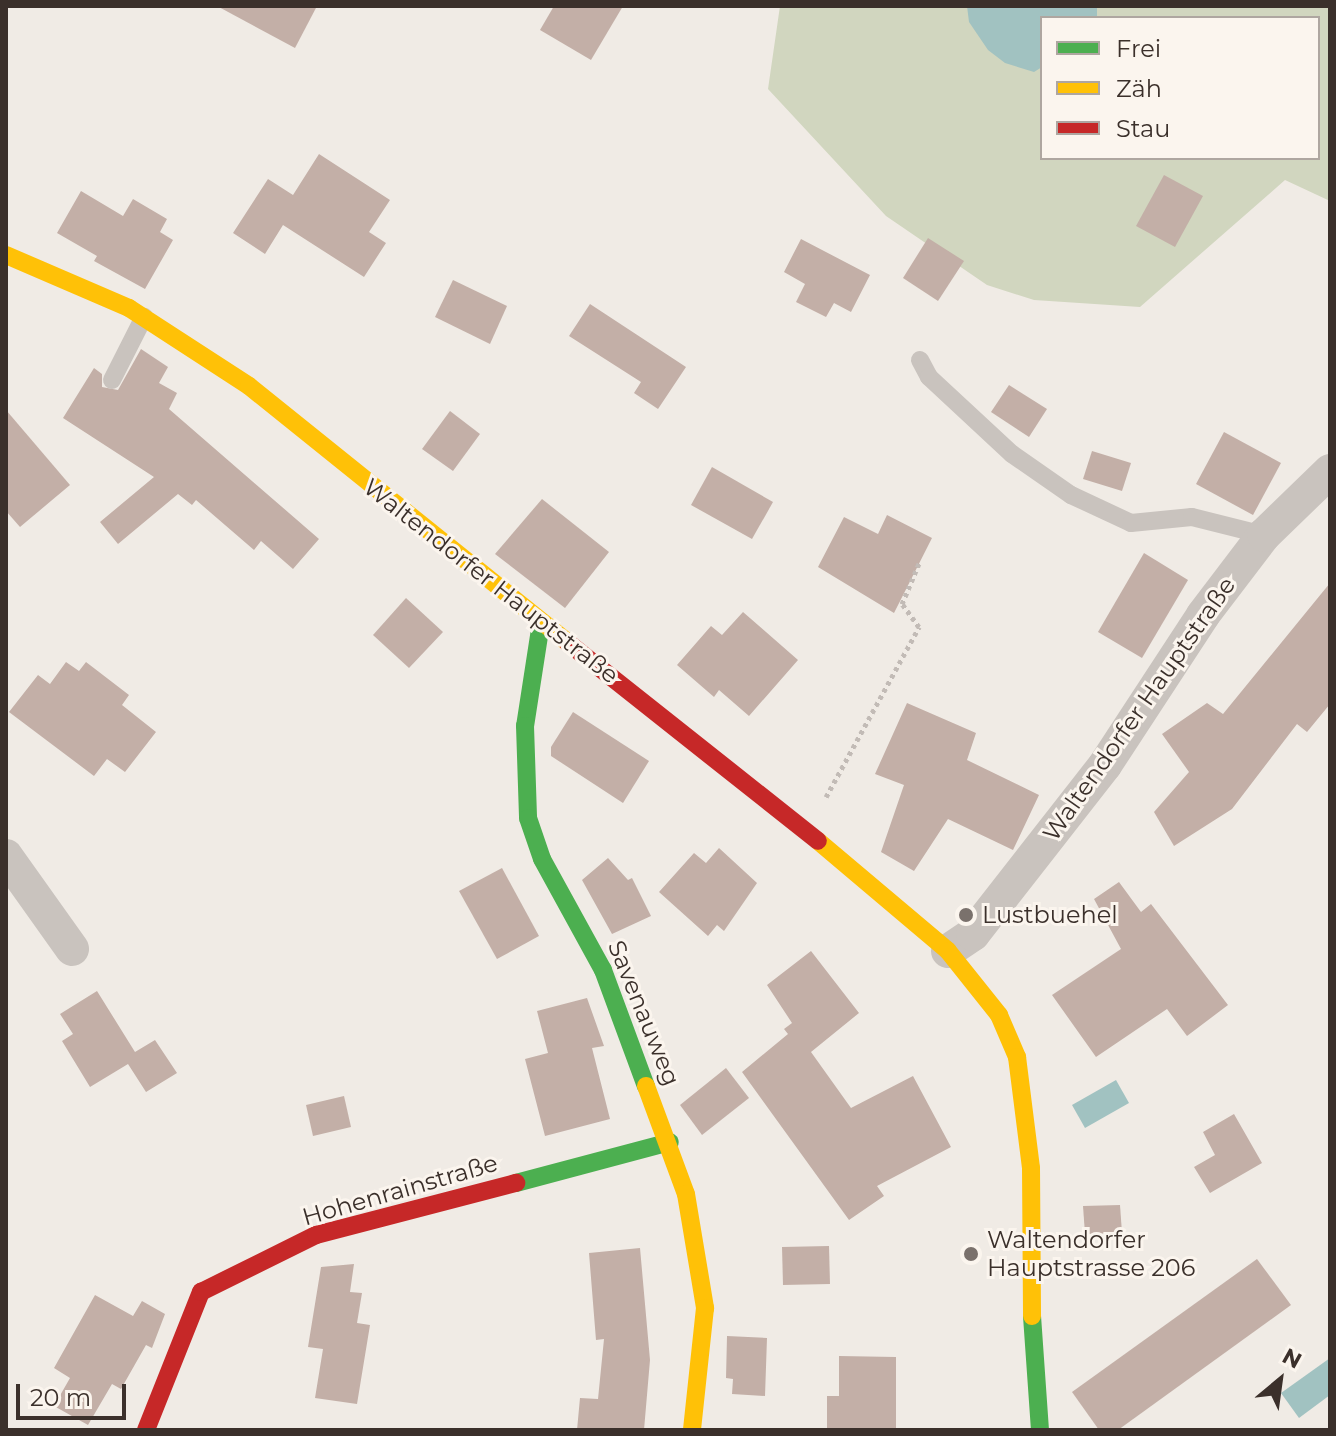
<!DOCTYPE html>
<html>
<head>
<meta charset="utf-8">
<style>
  body { margin:0 }
  #map { position:relative; width:1336px; height:1436px; overflow:hidden; background:#f0ebe5; font-family:Montserrat,sans-serif }
  div>[style] { position:absolute }
  .green>* { inset:0; background:#d1d6bf }
  .water>* { inset:0; background:#a1c2c1 }
  .building>* { inset:0; background:#c3afa7 }
  .path>* { height:5px; margin-top:-2.5px; transform-origin:0; background:repeating-linear-gradient(90deg,#c2bbb6 0 4px,transparent 0 8px) }
  .lane>* { height:18px; margin:-9px; padding:0 9px; transform-origin:9px; border-radius:9px; background:#c9c3be }
  .street>* { height:34px; margin:-17px; padding:0 17px; transform-origin:17px; border-radius:17px; background:#c9c3be }
  .fast>* { height:18px; margin:-9px; padding:0 9px; transform-origin:9px; border-radius:9px; background:#4caf50 }
  .slow>* { height:18px; margin:-9px; padding:0 9px; transform-origin:9px; border-radius:9px; background:#ffc107 }
  .jam>* { height:18px; margin:-9px; padding:0 9px; transform-origin:9px; border-radius:9px; background:#c62828 }
  .dots>* { width:22px; height:22px; translate:-50% -50%; box-sizing:border-box; border:4px solid #fbf5ee; border-radius:50% }
  span { translate:-50% -50%; white-space:nowrap; text-align:center; line-height:1.15; -webkit-text-stroke:6px #fbf5ee; paint-order:stroke }
  .street-label { font-size:24px; color:#3b302b }
  .poi-label { font-size:24px; color:#3b302b }
  .left { translate:0 -50%; text-align:left }
  .frame { position:absolute; inset:0; border:8px solid #3b302b; pointer-events:none }
  .legend { position:absolute; left:1040px; top:16px; width:280px; height:144px; box-sizing:border-box; background:#fbf5ee; border:2px solid #aea6a0; margin:0; padding:10px 14px; list-style:none; font-size:24px; color:#3b302b }
  .legend li { display:flex; align-items:center; gap:16px; height:40px }
  .legend b { width:40px; border:2px solid #aea6a0 }
  .north { position:absolute; left:1240px; top:1340px; width:80px; height:80px; -webkit-text-stroke:6px #fbf5ee; paint-order:stroke; rotate:29deg; font-size:22px; font-weight:700; line-height:32px; text-align:center; color:#3b302b }
  .north::after { content:''; display:block; margin:auto; width:28px; height:36px; background:#3b302b; clip-path:polygon(50% 0,100% 100%,50% 72%,0 100%) }
  .scale { position:absolute; left:16px; top:1384px; width:110px; height:36px; box-sizing:border-box; border:4px solid #3b302b; border-top:0; padding-left:10px; font-size:24px; line-height:28px; white-space:nowrap; color:#3b302b; -webkit-text-stroke:6px #fbf5ee; paint-order:stroke }
</style>
</head>
<body>
<div id="map">
  <div class="green">
    <i style="clip-path:polygon(evenodd,780px 6px,1330px 6px,1330px 201px,1285px 180px,1140px 307px,1034px 300px,987px 285px,886px 216px,768px 89px,780px 6px,1042px 18px,1318px 18px,1318px 158px,1042px 158px,1042px 18px)"></i>
  </div>
  <div class="water">
    <i style="clip-path:polygon(967px 6px,1097px 6px,1097px 18px,1042px 18px,1042px 67px,1034px 72px,1005px 63px,988px 50px,969px 22px)"></i>
    <i style="clip-path:polygon(1116px 1080px,1129px 1103px,1085px 1128px,1072px 1105px)"></i>
    <i style="clip-path:polygon(1330px 1358px,1330px 1395px,1299px 1418px,1281px 1393px)"></i>
  </div>
  <div class="building">
    <i style="clip-path:polygon(217px 6px,317px 6px,295px 48px)"></i>
    <i style="clip-path:polygon(554px 6px,623px 6px,591px 60px,540px 30px)"></i>
    <i style="clip-path:polygon(319px 154px,390px 200px,369px 232px,386px 243px,364px 277px,283px 225px,265px 254px,233px 233px,268px 179px,293px 195px)"></i>
    <i style="clip-path:polygon(1164px 175px,1203px 196px,1175px 247px,1136px 226px)"></i>
    <i style="clip-path:polygon(81px 191px,123px 216px,133px 199px,167px 219px,160px 232px,173px 240px,145px 289px,94px 261px,97px 256px,57px 233px)"></i>
    <i style="clip-path:polygon(928px 238px,964px 261px,938px 301px,903px 278px)"></i>
    <i style="clip-path:polygon(801px 239px,870px 275px,851px 312px,834px 303px,826px 317px,796px 302px,805px 284px,784px 272px)"></i>
    <i style="clip-path:polygon(453px 280px,507px 306px,490px 344px,435px 317px)"></i>
    <i style="clip-path:polygon(590px 304px,686px 367px,658px 409px,634px 393px,641px 382px,569px 336px)"></i>
    <i style="clip-path:polygon(141px 349px,168px 367px,159px 383px,177px 393px,169px 409px,319px 539px,293px 569px,261px 541px,254px 550px,196px 500px,192px 505px,178px 494px,118px 544px,100px 522px,154px 477px,63px 418px,94px 368px,102px 374px,102px 387px,118px 390px)"></i>
    <i style="clip-path:polygon(1009px 385px,1047px 409px,1029px 437px,991px 412px)"></i>
    <i style="clip-path:polygon(6px 410px,70px 485px,20px 527px,6px 511px)"></i>
    <i style="clip-path:polygon(450px 411px,480px 434px,453px 471px,422px 449px)"></i>
    <i style="clip-path:polygon(1224px 432px,1281px 463px,1253px 515px,1196px 484px)"></i>
    <i style="clip-path:polygon(1092px 451px,1131px 463px,1122px 491px,1083px 479px)"></i>
    <i style="clip-path:polygon(712px 467px,773px 502px,752px 539px,691px 505px)"></i>
    <i style="clip-path:polygon(542px 499px,609px 552px,565px 608px,495px 554px)"></i>
    <i style="clip-path:polygon(887px 515px,932px 538px,894px 613px,818px 567px,844px 517px,878px 534px)"></i>
    <i style="clip-path:polygon(1144px 553px,1188px 580px,1142px 658px,1098px 632px)"></i>
    <i style="clip-path:polygon(1330px 583px,1330px 704px,1307px 732px,1297px 724px,1232px 809px,1174px 846px,1154px 812px,1189px 772px,1162px 734px,1207px 703px,1223px 714px)"></i>
    <i style="clip-path:polygon(406px 598px,443px 632px,409px 668px,373px 635px)"></i>
    <i style="clip-path:polygon(743px 612px,798px 660px,749px 716px,719px 690px,714px 697px,677px 665px,711px 626px,722px 635px)"></i>
    <i style="clip-path:polygon(66px 662px,79px 671px,86px 662px,129px 695px,122px 705px,156px 732px,125px 772px,107px 759px,94px 776px,9px 712px,38px 675px,50px 684px)"></i>
    <i style="clip-path:polygon(907px 703px,976px 733px,967px 760px,1039px 795px,1013px 850px,948px 819px,914px 871px,881px 852px,904px 785px,875px 774px)"></i>
    <i style="clip-path:polygon(573px 712px,649px 761px,623px 803px,551px 756px,551px 747px)"></i>
    <i style="clip-path:polygon(719px 848px,757px 883px,724px 931px,717px 925px,708px 936px,659px 892px,694px 853px,706px 863px)"></i>
    <i style="clip-path:polygon(608px 858px,628px 880px,632px 878px,651px 916px,612px 934px,582px 880px)"></i>
    <i style="clip-path:polygon(502px 868px,539px 936px,497px 959px,459px 891px)"></i>
    <i style="clip-path:polygon(1119px 882px,1141px 912px,1151px 904px,1228px 1005px,1187px 1036px,1167px 1009px,1096px 1057px,1052px 995px,1121px 949px,1094px 899px)"></i>
    <i style="clip-path:polygon(811px 951px,859px 1013px,811px 1052px,851px 1108px,913px 1076px,951px 1147px,877px 1186px,884px 1196px,849px 1220px,742px 1072px,788px 1034px,784px 1029px,792px 1023px,767px 985px)"></i>
    <i style="clip-path:polygon(97px 991px,135px 1052px,155px 1040px,177px 1073px,146px 1092px,128px 1064px,90px 1087px,62px 1041px,73px 1034px,60px 1014px)"></i>
    <i style="clip-path:polygon(587px 998px,604px 1046px,592px 1048px,610px 1119px,545px 1136px,525px 1059px,548px 1053px,537px 1011px)"></i>
    <i style="clip-path:polygon(726px 1068px,749px 1098px,702px 1135px,680px 1105px)"></i>
    <i style="clip-path:polygon(344px 1096px,351px 1127px,313px 1136px,306px 1105px)"></i>
    <i style="clip-path:polygon(1234px 1114px,1262px 1163px,1210px 1193px,1194px 1167px,1215px 1155px,1203px 1132px)"></i>
    <i style="clip-path:polygon(1120px 1205px,1122px 1233px,1085px 1234px,1083px 1206px)"></i>
    <i style="clip-path:polygon(829px 1246px,830px 1284px,783px 1285px,782px 1247px)"></i>
    <i style="clip-path:polygon(640px 1248px,650px 1360px,644px 1430px,577px 1430px,580px 1398px,598px 1399px,604px 1339px,596px 1340px,589px 1253px)"></i>
    <i style="clip-path:polygon(1257px 1259px,1291px 1305px,1118px 1430px,1099px 1430px,1072px 1392px)"></i>
    <i style="clip-path:polygon(354px 1264px,350px 1292px,362px 1293px,357px 1323px,370px 1325px,357px 1404px,315px 1398px,323px 1349px,308px 1347px,321px 1267px)"></i>
    <i style="clip-path:polygon(95px 1295px,133px 1316px,142px 1301px,165px 1314px,152px 1348px,146px 1345px,121px 1389px,112px 1384px,88px 1425px,54px 1406px,70px 1378px,54px 1368px)"></i>
    <i style="clip-path:polygon(727px 1336px,767px 1338px,765px 1396px,732px 1394px,733px 1379px,726px 1378px)"></i>
    <i style="clip-path:polygon(839px 1356px,896px 1357px,896px 1430px,827px 1430px,827px 1396px,839px 1396px)"></i>
  </div>
  <div class="path">
    <i style="left:826px;top:797px;width:194px;rotate:-61.3deg"></i>
    <i style="left:919px;top:627px;width:29px;rotate:-126deg"></i>
    <i style="left:902px;top:604px;width:47px;rotate:-67.3deg"></i>
  </div>
  <div class="lane">
    <i style="left:920px;top:360px;width:19px;rotate:62deg"></i>
    <i style="left:929px;top:377px;width:113px;rotate:42.9deg"></i>
    <i style="left:1012px;top:454px;width:72px;rotate:34.8deg"></i>
    <i style="left:1071px;top:495px;width:66px;rotate:25deg"></i>
    <i style="left:1131px;top:523px;width:61px;rotate:-5.6deg"></i>
    <i style="left:1192px;top:517px;width:74px;rotate:14deg"></i>
    <i style="left:112px;top:380px;width:71px;rotate:-63.1deg"></i>
  </div>
  <div class="street">
    <i style="left:6px;top:856px;width:114px;rotate:54.6deg"></i>
    <i style="left:948px;top:951px;width:30px;rotate:-34deg"></i>
    <i style="left:973px;top:934px;width:214px;rotate:-52deg"></i>
    <i style="left:1105px;top:765px;width:179px;rotate:-56.8deg"></i>
    <i style="left:1203px;top:615px;width:101px;rotate:-52.7deg"></i>
    <i style="left:1264px;top:535px;width:92px;rotate:-44.1deg"></i>
  </div>
  <div class="fast">
    <i style="left:541px;top:623px;width:104px;rotate:98.8deg"></i>
    <i style="left:525px;top:726px;width:92px;rotate:88.1deg"></i>
    <i style="left:528px;top:818px;width:43px;rotate:71.1deg"></i>
    <i style="left:542px;top:859px;width:127px;rotate:61.2deg"></i>
    <i style="left:603px;top:970px;width:124px;rotate:69.7deg"></i>
    <i style="left:516px;top:1183px;width:159px;rotate:-14.9deg"></i>
    <i style="left:1032px;top:1316px;width:114px;rotate:86deg"></i>
  </div>
  <div class="slow">
    <i style="left:6px;top:255px;width:134px;rotate:23.3deg"></i>
    <i style="left:129px;top:308px;width:143px;rotate:33deg"></i>
    <i style="left:249px;top:386px;width:408px;rotate:38.8deg"></i>
    <i style="left:818px;top:841px;width:170px;rotate:40.2deg"></i>
    <i style="left:948px;top:951px;width:82px;rotate:51.4deg"></i>
    <i style="left:999px;top:1015px;width:46px;rotate:66.8deg"></i>
    <i style="left:1017px;top:1057px;width:112px;rotate:82.8deg"></i>
    <i style="left:1031px;top:1168px;width:148px;rotate:89.6deg"></i>
    <i style="left:646px;top:1086px;width:115px;rotate:69.7deg"></i>
    <i style="left:686px;top:1194px;width:116px;rotate:80.5deg"></i>
    <i style="left:705px;top:1308px;width:123px;rotate:96.1deg"></i>
  </div>
  <div class="jam">
    <i style="left:567px;top:642px;width:320px;rotate:38.4deg"></i>
    <i style="left:146px;top:1430px;width:149px;rotate:-68.3deg"></i>
    <i style="left:201px;top:1292px;width:128px;rotate:-26.4deg"></i>
    <i style="left:316px;top:1235px;width:207px;rotate:-14.6deg"></i>
  </div>
  <div class="dots">
    <i style="left:966px;top:915px;background:#7a716c"></i>
    <i style="left:971px;top:1254px;background:#7a716c"></i>
  </div>
  <div class="street-label">
    <span style="left:491px;top:581px;rotate:38deg">Waltendorfer Hauptstraße</span>
    <span style="left:1139px;top:709px;rotate:-55deg">Waltendorfer Hauptstraße</span>
    <span style="left:644px;top:1013px;rotate:68deg">Savenauweg</span>
    <span style="left:400px;top:1190px;rotate:-16deg">Hohenrainstraße</span>
  </div>
  <div class="poi-label">
    <span class="left" style="left:982px;top:915px">Lustbuehel</span>
    <span class="left" style="left:987px;top:1254px">Waltendorfer<br>Hauptstrasse 206</span>
  </div>
  <div class="frame"></div>
  <ul class="legend">
  <li><b style="height:10px;background:#4caf50"></b>Frei</li>
  <li><b style="height:10px;background:#ffc107"></b>Zäh</li>
  <li><b style="height:10px;background:#c62828"></b>Stau</li>
  </ul>
  <div class="north">N</div>
  <div class="scale">20 m</div>
</div>
</body>
</html>
